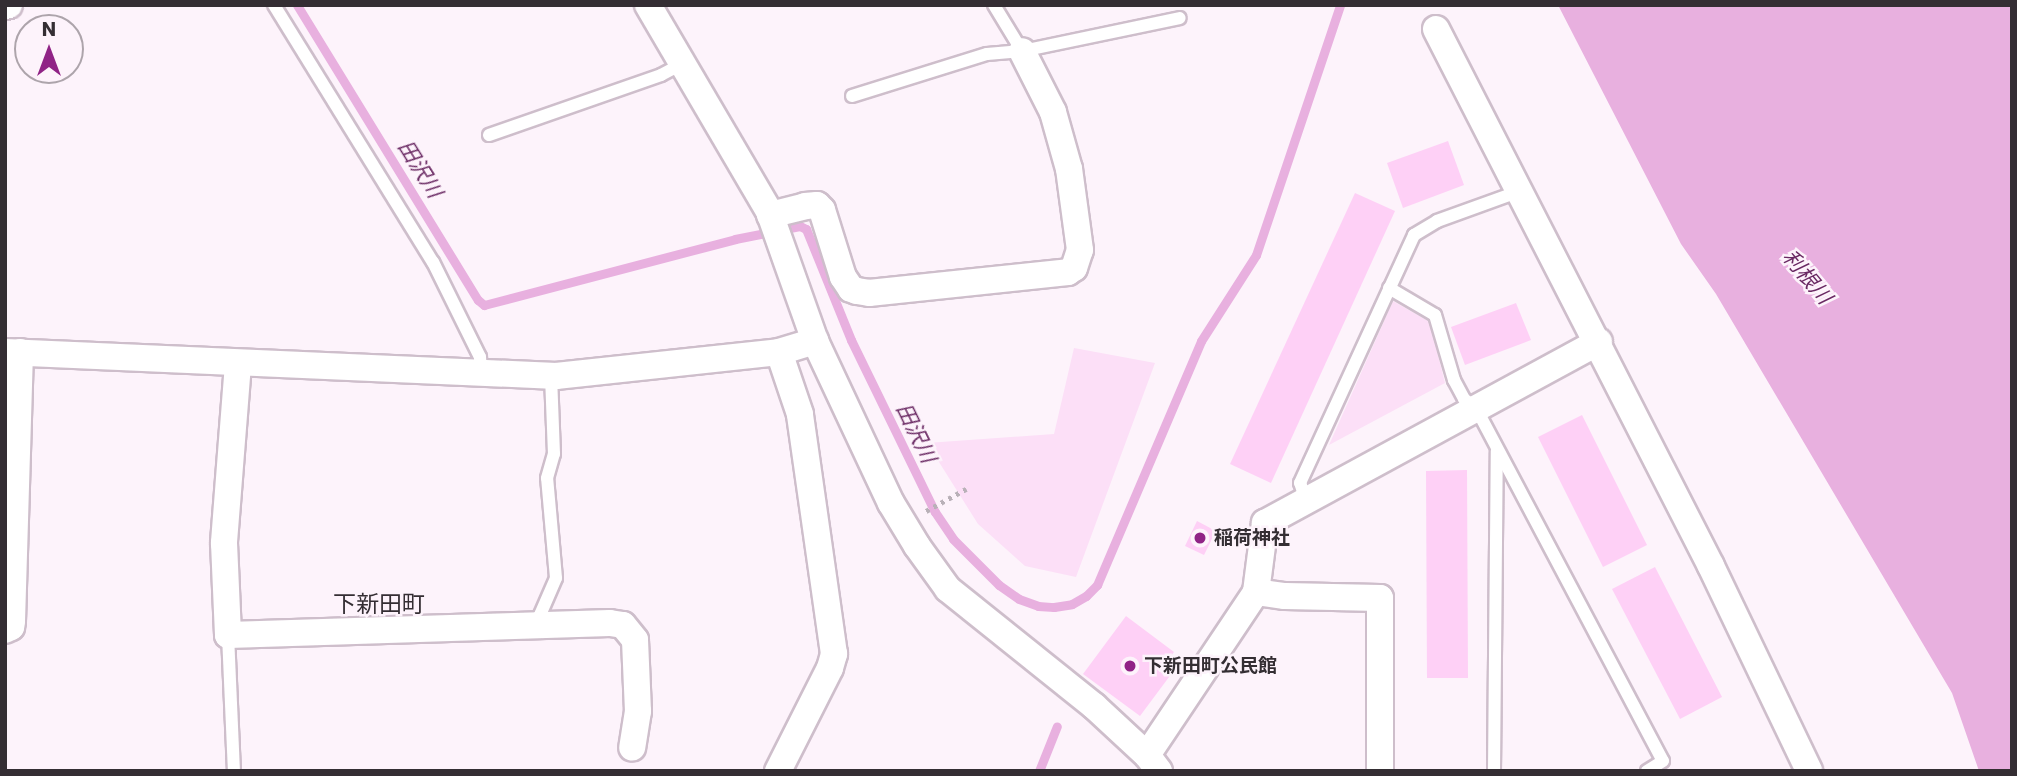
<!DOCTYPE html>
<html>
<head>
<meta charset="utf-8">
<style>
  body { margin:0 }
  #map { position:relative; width:2017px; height:776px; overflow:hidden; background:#fdf3fb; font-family:Poppins,"Noto Sans JP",sans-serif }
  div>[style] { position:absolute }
  .green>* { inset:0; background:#fcdff7 }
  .water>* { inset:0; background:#e8b0df }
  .stream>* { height:9px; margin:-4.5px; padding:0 4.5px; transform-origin:4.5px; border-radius:4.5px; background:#e8b0df }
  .building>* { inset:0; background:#fed0f6 }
  .path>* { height:4.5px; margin-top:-2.25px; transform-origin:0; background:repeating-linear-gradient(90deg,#b9b1b8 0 3.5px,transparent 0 8.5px) }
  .roads { filter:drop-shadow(2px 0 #cebecb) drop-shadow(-2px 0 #cebecb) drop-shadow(0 2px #cebecb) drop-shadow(0 -2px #cebecb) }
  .lane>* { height:12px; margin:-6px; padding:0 6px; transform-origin:6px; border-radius:6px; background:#fff }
  .street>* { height:26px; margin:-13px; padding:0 13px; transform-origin:13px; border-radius:13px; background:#fff }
  .dots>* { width:19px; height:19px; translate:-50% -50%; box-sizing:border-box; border:4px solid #fdf3fb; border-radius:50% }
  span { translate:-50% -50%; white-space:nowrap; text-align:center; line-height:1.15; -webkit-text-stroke:5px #fdf3fb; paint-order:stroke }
  .poi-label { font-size:19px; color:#342e33; font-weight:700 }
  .left { translate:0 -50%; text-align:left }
  .water-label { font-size:21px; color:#6a2963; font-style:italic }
  .quarter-label { font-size:23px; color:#342e33 }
  .frame { position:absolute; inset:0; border:7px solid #342e33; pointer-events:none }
  .north { position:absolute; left:14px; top:14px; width:70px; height:70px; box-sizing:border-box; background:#fdf3fb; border:2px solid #ada4ab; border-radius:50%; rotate:0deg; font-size:19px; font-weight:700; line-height:28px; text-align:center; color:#342e33 }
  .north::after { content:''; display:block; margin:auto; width:24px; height:32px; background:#902386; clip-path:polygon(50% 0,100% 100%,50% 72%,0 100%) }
</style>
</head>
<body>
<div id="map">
  <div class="green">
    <i style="clip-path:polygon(1393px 301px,1430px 322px,1445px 383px,1329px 445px)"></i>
    <i style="clip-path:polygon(1074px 348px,1155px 363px,1076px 577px,1025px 566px,978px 524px,927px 443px,1054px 434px)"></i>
  </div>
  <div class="water">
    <i style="clip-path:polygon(1558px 5px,2012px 5px,2012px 771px,1979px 771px,1952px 693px,1716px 294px,1681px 244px)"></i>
  </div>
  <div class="stream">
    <i style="left:297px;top:5px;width:346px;rotate:58.5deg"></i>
    <i style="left:478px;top:300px;width:8px;rotate:40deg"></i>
    <i style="left:484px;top:305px;width:260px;rotate:-14.7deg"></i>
    <i style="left:735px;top:239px;width:66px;rotate:-11.3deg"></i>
    <i style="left:800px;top:226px;width:7px;rotate:27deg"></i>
    <i style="left:806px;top:229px;width:120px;rotate:67.9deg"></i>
    <i style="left:851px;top:340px;width:191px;rotate:64deg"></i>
    <i style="left:935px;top:512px;width:32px;rotate:56deg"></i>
    <i style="left:953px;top:539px;width:65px;rotate:45deg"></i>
    <i style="left:999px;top:585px;width:24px;rotate:35deg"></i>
    <i style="left:1019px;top:599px;width:20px;rotate:20deg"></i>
    <i style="left:1038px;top:606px;width:16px;rotate:4deg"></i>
    <i style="left:1054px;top:607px;width:18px;rotate:-9deg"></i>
    <i style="left:1072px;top:604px;width:16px;rotate:-30deg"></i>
    <i style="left:1086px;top:596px;width:16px;rotate:-45deg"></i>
    <i style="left:1097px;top:585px;width:265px;rotate:-66.9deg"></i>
    <i style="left:1201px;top:341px;width:102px;rotate:-57.4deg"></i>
    <i style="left:1256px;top:255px;width:264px;rotate:-71.4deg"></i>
    <i style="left:1039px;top:771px;width:48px;rotate:-68.2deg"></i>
  </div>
  <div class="building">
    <i style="clip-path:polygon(1448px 141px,1464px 185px,1403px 208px,1387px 163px)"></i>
    <i style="clip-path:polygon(1355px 193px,1395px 211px,1271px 483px,1230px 464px)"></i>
    <i style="clip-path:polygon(1516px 303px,1531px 340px,1465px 365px,1451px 327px)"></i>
    <i style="clip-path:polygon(1582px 415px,1647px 545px,1603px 567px,1538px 437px)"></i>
    <i style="clip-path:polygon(1467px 470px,1468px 678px,1427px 678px,1426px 471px)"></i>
    <i style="clip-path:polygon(1197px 521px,1216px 531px,1204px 555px,1185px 546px)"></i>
    <i style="clip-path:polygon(1655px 567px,1722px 697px,1680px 719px,1612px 589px)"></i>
    <i style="clip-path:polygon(1126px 616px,1174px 652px,1166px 663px,1175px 669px,1140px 716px,1083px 674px)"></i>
  </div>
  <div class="path">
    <i style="left:926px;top:511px;width:46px;rotate:-28.8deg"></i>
  </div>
  <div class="roads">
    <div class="lane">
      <i style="left:274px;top:5px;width:302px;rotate:58.3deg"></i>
      <i style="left:433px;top:262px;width:106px;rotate:63.7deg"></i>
      <i style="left:480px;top:357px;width:16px;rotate:86deg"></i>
      <i style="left:994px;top:5px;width:54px;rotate:58.7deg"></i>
      <i style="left:852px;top:96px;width:141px;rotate:-17.3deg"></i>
      <i style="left:987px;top:54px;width:35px;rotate:-5deg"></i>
      <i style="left:1022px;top:51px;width:161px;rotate:-11.8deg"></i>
      <i style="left:489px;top:135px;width:182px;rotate:-19.2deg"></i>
      <i style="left:661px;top:75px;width:24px;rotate:-28deg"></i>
      <i style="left:1389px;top:288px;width:53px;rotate:30.4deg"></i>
      <i style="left:1435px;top:315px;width:68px;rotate:73.7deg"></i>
      <i style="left:1454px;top:380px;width:21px;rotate:62deg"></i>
      <i style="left:1464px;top:399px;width:15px;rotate:37deg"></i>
      <i style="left:1476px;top:408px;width:399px;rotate:62.1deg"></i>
      <i style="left:1663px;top:761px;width:19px;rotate:148deg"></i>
      <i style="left:1306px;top:501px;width:19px;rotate:-108deg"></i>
      <i style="left:1300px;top:483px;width:273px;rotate:-65.3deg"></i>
      <i style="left:1414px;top:235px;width:27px;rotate:-31deg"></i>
      <i style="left:1437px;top:221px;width:88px;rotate:-19.9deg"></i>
      <i style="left:540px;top:625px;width:10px;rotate:-90deg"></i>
      <i style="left:540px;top:615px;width:40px;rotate:-66.6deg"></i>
      <i style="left:556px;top:578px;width:100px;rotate:-95.1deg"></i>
      <i style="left:547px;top:478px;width:25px;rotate:-74deg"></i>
      <i style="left:554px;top:454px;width:78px;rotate:-92.2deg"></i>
      <i style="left:228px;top:635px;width:136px;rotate:87.5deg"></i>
      <i style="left:1494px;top:771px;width:320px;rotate:-89.5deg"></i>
    </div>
    <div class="street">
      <i style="left:648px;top:5px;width:239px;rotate:59.6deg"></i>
      <i style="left:769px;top:211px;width:138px;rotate:70.5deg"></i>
      <i style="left:815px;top:341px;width:179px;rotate:64.9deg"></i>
      <i style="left:891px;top:503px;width:50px;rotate:58.8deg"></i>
      <i style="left:917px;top:546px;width:53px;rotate:54.2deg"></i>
      <i style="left:948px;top:589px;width:187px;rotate:38.7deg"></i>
      <i style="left:1094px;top:706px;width:72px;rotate:42.8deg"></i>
      <i style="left:1147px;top:755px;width:20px;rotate:53deg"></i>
      <i style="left:5px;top:6px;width:4px;rotate:-14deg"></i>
      <i style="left:1436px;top:29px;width:603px;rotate:62.88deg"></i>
      <i style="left:1711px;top:566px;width:227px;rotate:64.4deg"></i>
      <i style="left:770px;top:215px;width:36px;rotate:-14deg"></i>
      <i style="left:805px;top:206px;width:12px;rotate:-5deg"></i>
      <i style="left:817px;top:205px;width:7px;rotate:45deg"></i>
      <i style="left:822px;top:210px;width:70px;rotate:72.6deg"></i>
      <i style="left:843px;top:277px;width:14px;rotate:56deg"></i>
      <i style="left:851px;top:289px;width:6px;rotate:18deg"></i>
      <i style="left:857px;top:291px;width:12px;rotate:9deg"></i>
      <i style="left:869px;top:293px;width:200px;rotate:-6deg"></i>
      <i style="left:1068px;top:272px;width:7px;rotate:-34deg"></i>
      <i style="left:1074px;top:268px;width:19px;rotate:-72deg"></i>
      <i style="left:1080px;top:250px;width:82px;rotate:-97.7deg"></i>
      <i style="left:1069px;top:169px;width:59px;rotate:-105.7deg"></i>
      <i style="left:1053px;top:112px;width:68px;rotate:-116.9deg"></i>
      <i style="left:5px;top:352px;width:552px;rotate:2.49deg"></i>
      <i style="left:556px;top:376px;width:224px;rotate:-6.1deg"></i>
      <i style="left:779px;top:352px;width:38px;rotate:-17deg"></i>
      <i style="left:238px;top:364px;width:180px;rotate:94.5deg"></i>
      <i style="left:224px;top:543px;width:92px;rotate:87.5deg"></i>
      <i style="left:228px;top:635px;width:382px;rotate:-1.8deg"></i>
      <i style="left:610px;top:623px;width:13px;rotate:9deg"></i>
      <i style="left:623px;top:625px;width:19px;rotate:51deg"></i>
      <i style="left:635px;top:640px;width:71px;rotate:87.6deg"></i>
      <i style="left:638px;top:711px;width:37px;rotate:99deg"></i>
      <i style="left:1256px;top:592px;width:29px;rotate:8deg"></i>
      <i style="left:1285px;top:596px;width:95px;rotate:1.2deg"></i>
      <i style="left:1380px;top:598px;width:173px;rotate:90deg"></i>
      <i style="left:5px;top:630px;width:7px;rotate:-27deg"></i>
      <i style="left:11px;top:627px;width:6px;rotate:-81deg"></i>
      <i style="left:12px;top:621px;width:269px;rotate:-88.3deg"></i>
      <i style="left:1147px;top:755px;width:196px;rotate:-56.2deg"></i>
      <i style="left:1256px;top:592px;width:70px;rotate:-82.6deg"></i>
      <i style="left:1265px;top:523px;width:380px;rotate:-28.5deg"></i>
      <i style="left:778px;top:771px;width:115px;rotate:-63.2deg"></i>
      <i style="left:830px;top:668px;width:15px;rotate:-74deg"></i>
      <i style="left:834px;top:654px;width:242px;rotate:-98.1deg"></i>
      <i style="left:800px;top:414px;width:65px;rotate:-108.7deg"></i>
    </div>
  </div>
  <div class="dots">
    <i style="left:1200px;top:538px;background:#902386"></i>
    <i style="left:1130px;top:666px;background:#902386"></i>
  </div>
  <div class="poi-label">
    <span class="left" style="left:1214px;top:538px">稲荷神社</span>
    <span class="left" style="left:1144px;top:666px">下新田町公民館</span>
  </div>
  <div class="water-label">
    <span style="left:420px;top:169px;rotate:58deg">田沢川</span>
    <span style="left:1807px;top:277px;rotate:50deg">利根川</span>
    <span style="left:916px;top:433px;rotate:64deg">田沢川</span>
  </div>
  <div class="quarter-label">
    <span style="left:379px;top:604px">下新田町</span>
  </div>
  <div class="frame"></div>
  <div class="north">N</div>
</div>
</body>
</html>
